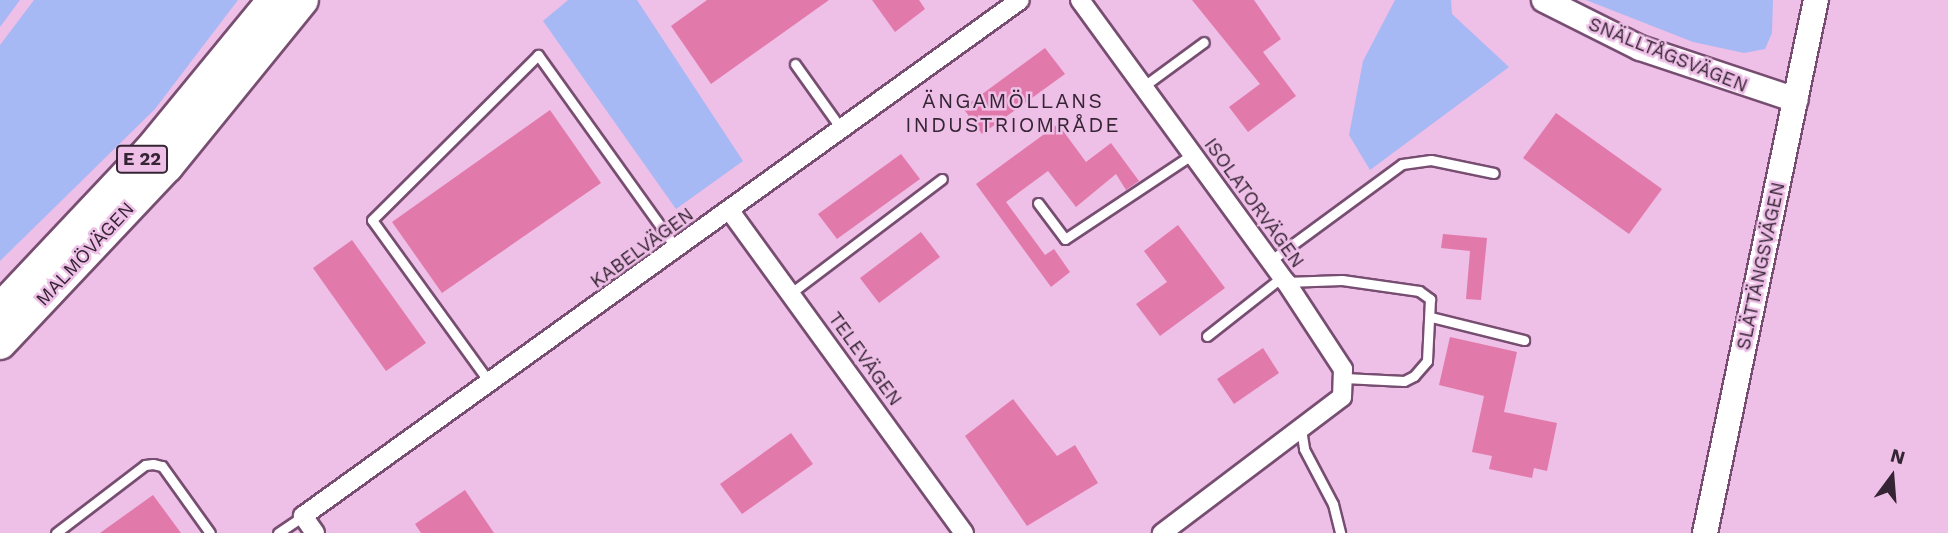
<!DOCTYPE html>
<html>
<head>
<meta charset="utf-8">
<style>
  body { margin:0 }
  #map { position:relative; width:1948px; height:533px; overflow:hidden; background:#eebfe7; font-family:"Work Sans",sans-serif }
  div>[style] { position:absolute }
  .green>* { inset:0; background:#a7b9f4 }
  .building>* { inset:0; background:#e279ab }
  .roads { filter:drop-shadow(2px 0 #774e71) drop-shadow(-2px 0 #774e71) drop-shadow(0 2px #774e71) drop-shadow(0 -2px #774e71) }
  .lane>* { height:9px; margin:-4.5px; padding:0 4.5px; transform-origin:4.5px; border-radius:4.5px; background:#fff }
  .street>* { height:18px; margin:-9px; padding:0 9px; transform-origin:9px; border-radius:9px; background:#fff }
  .secondary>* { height:24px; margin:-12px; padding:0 12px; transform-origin:12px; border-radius:12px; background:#fff }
  .highway>* { height:32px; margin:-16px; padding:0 16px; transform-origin:16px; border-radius:16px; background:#fff }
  span { translate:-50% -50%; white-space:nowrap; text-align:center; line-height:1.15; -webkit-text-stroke:5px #eebfe7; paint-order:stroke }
  .shield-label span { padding:2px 5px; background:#eebfe7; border:2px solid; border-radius:5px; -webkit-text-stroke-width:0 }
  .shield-label { font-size:18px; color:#352433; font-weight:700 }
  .street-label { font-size:19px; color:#352433 }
  .neighbourhood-label { font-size:21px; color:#352433; letter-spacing:2px }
  .north { position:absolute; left:1857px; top:442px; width:70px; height:70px; -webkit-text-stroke:5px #eebfe7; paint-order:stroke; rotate:16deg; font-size:19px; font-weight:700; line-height:28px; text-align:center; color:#352433 }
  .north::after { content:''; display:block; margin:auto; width:24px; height:32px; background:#352433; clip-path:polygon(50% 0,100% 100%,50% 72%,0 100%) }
</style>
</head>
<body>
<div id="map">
  <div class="green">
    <i style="clip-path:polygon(0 0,20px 0,0 27px)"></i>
    <i style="clip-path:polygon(34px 0,238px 0,155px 109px,0 261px,0 45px)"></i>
    <i style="clip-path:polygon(568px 0,637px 0,743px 161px,676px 209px,543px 21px)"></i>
    <i style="clip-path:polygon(1395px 0,1451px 0,1452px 14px,1509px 67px,1370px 170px,1349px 135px,1363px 61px)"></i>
    <i style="clip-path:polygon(1586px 0,1773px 0,1772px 33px,1765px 49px,1744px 53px,1693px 42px)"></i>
  </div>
  <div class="building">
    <i style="clip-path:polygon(707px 0,829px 0,711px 84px,671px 26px)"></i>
    <i style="clip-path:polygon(872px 0,919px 0,925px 9px,895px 32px)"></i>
    <i style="clip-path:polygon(1192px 0,1254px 0,1281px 39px,1263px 52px,1296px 96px,1248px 132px,1229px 107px,1260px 84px)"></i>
    <i style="clip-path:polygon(1045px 48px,1065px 74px,982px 134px,963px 108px)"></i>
    <i style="clip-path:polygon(550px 110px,601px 183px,442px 293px,392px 222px)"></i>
    <i style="clip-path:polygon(1556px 113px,1662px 189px,1629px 234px,1523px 158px)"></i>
    <i style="clip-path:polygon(1058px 124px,1086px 162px,1111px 143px,1139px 181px,1126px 190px,1116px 174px,1076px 207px,1048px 171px,1006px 202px,1045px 255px,1054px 249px,1070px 272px,1051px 287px,976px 184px)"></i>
    <i style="clip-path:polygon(901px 154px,920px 179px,837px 239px,818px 214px)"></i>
    <i style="clip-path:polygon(1178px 225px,1225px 288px,1160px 336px,1136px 304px,1167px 282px,1144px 251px)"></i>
    <i style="clip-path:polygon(921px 232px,940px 257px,879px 303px,860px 278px)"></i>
    <i style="clip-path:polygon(1443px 234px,1487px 238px,1481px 300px,1466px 299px,1470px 251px,1441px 248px)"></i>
    <i style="clip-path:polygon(352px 240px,426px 343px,386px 371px,313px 268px)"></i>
    <i style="clip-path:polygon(1450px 337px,1517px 352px,1504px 412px,1557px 423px,1547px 471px,1534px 468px,1532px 478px,1489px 469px,1492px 456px,1472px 452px,1484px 396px,1439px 385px)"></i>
    <i style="clip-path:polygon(1263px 348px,1279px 373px,1234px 404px,1217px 379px)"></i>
    <i style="clip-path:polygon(1013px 399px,1057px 456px,1075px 445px,1098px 483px,1027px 526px,965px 436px)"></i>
    <i style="clip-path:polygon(791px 433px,813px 464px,742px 514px,720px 484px)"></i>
    <i style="clip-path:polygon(465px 490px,494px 533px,421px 533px,415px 524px)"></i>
    <i style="clip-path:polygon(153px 495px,181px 533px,100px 533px)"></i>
  </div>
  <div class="roads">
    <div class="lane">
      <i style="left:795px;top:64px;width:81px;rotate:54.5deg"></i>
      <i style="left:1144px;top:86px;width:74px;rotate:-36.3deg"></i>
      <i style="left:1038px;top:203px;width:45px;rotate:53.1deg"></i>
      <i style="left:1065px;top:239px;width:154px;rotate:-33.6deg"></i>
      <i style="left:1270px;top:261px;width:164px;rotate:-36.3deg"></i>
      <i style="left:1402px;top:164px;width:29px;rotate:-8deg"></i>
      <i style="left:1431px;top:160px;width:64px;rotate:11.7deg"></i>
      <i style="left:1286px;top:282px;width:56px;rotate:-2deg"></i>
      <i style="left:1342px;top:280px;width:78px;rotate:8.1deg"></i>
      <i style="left:1419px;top:291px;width:14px;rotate:36deg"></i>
      <i style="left:1430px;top:299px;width:62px;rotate:92.8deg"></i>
      <i style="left:1427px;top:361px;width:20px;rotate:131deg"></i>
      <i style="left:1414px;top:376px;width:11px;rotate:153deg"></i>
      <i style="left:1404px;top:381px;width:60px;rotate:-177.1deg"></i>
      <i style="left:791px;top:293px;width:189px;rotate:-37.1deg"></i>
      <i style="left:1431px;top:317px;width:96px;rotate:13.9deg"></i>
      <i style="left:1207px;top:336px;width:95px;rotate:-38.2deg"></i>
      <i style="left:490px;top:383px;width:201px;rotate:-125.9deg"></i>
      <i style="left:372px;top:220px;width:234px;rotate:-44.8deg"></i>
      <i style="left:538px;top:55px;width:237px;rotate:54.4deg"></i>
      <i style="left:1301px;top:429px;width:20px;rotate:81deg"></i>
      <i style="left:1304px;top:449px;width:62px;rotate:62.2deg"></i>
      <i style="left:1333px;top:504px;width:30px;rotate:76deg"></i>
      <i style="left:56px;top:533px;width:112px;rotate:-37.4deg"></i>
      <i style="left:145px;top:465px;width:8px;rotate:-7deg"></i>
      <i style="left:153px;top:464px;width:9px;rotate:13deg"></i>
      <i style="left:162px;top:466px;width:82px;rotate:54.4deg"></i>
      <i style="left:278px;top:533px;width:30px;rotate:-34deg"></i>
    </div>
    <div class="street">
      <i style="left:1080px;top:0;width:349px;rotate:53.9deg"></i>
      <i style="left:1286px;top:282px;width:104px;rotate:56.8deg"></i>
      <i style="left:1343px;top:369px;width:28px;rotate:92deg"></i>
      <i style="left:1342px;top:397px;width:226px;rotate:142.9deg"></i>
      <i style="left:730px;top:211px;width:398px;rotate:54deg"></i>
      <i style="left:315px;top:533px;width:21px;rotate:-125deg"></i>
      <i style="left:303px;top:516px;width:883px;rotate:-35.74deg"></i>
    </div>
    <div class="secondary">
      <i style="left:1544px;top:0;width:107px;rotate:26.6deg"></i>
      <i style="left:1640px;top:48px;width:164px;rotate:18.4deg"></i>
      <i style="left:1705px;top:533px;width:544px;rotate:-78.24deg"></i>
    </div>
    <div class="highway">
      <i style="left:0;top:310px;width:219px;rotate:-46.7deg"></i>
      <i style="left:150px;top:151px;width:195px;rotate:-50.6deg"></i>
      <i style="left:0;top:343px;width:243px;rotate:-46.7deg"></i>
      <i style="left:167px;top:166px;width:214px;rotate:-50.9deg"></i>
    </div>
  </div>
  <div class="shield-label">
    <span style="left:142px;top:159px">E 22</span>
  </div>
  <div class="street-label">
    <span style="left:1668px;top:55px;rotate:22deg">SNÄLLTÅGSVÄGEN</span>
    <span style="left:1254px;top:203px;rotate:54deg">ISOLATORVÄGEN</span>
    <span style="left:642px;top:248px;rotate:-36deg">KABELVÄGEN</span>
    <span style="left:85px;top:254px;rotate:-47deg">MALMÖVÄGEN</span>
    <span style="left:1761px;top:266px;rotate:-78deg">SLÄTTÄNGSVÄGEN</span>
    <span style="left:865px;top:359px;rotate:54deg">TELEVÄGEN</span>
  </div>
  <div class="neighbourhood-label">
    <span style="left:1013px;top:113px">ÄNGAMÖLLANS<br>INDUSTRIOMRÅDE</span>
  </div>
  <div class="north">N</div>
</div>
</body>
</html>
